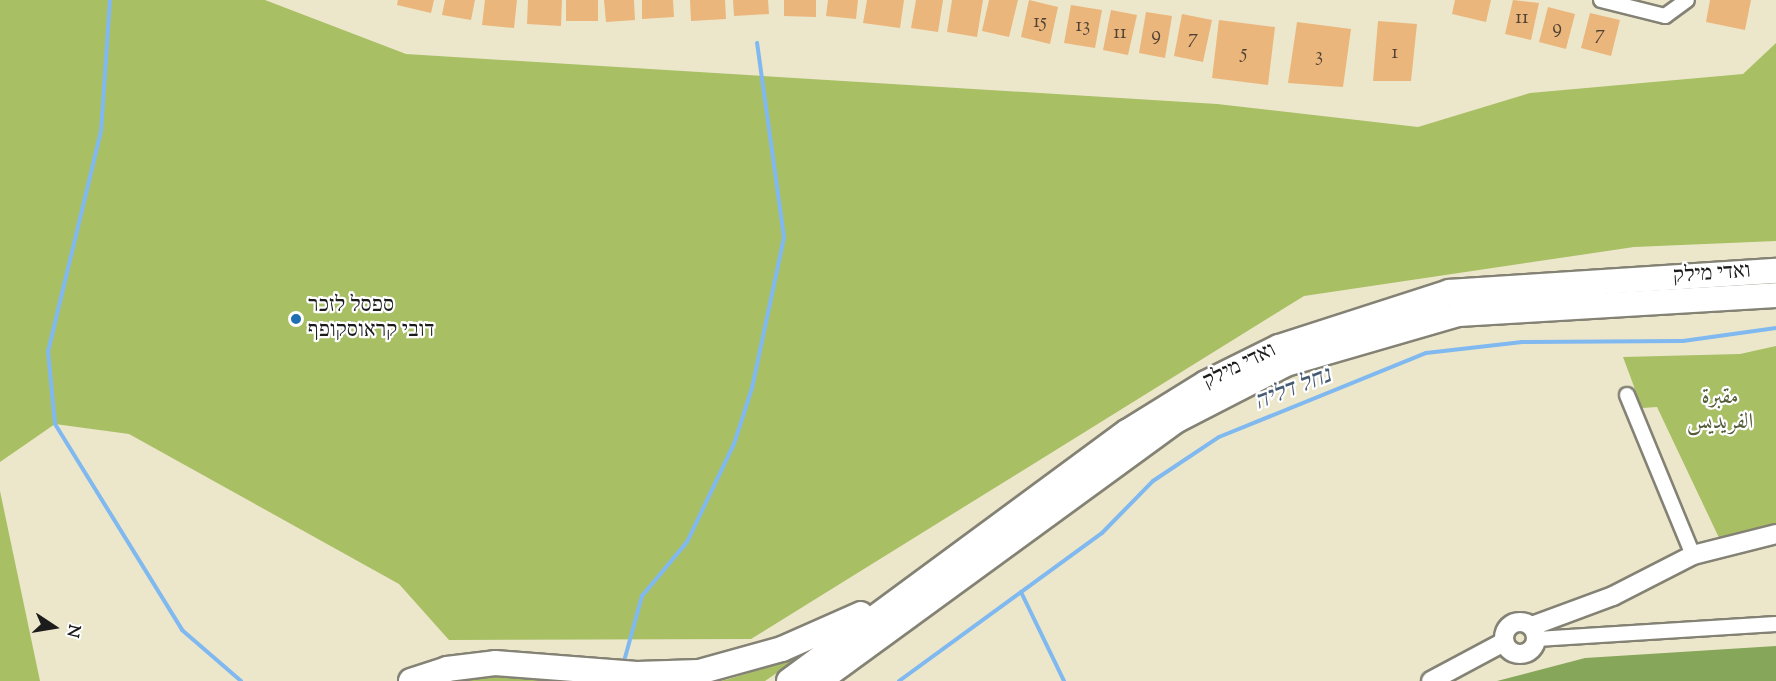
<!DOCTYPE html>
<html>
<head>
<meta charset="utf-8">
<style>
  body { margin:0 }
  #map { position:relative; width:1776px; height:681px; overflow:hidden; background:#ece7cb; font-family:"Sorts Mill Goudy",Amiri,"Frank Ruhl Libre",serif }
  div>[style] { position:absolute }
  .green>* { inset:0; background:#a8bf64 }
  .forest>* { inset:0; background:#86a65a }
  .stream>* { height:4px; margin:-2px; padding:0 2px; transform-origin:2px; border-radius:2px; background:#80b8f0 }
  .building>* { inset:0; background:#ebb67b }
  .roads { filter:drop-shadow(2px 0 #848274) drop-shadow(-2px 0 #848274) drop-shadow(0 2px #848274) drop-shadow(0 -2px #848274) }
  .minor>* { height:14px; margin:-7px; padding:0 7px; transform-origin:7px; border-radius:7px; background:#fff }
  .tertiary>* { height:18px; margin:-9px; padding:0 9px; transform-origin:9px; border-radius:9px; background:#fff }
  .tertiary>.ring { margin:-9px; padding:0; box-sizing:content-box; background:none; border:18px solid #fff; border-radius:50% }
  .trunk>* { height:24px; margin:-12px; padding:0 12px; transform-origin:12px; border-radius:12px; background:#fff }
  .dots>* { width:16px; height:16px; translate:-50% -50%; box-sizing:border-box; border:3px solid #fff; border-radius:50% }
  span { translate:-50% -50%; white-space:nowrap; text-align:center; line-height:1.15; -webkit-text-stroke:4.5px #fff; paint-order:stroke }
  .number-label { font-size:20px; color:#504234 }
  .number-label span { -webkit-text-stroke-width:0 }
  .street-label { font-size:22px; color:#1c1c1c }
  .poi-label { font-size:22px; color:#1c1c1c }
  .left { translate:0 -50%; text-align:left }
  .park-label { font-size:22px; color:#545d39 }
  .water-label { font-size:24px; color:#445a71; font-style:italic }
  .north { position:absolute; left:24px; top:597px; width:60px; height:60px; -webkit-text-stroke:4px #fff; paint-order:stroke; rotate:102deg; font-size:16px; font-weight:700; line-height:24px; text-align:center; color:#1c1c1c }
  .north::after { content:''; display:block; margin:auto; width:21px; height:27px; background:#1c1c1c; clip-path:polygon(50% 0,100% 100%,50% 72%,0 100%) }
</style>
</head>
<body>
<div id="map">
  <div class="green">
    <i style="clip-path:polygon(0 0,265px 0,406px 54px,1217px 104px,1418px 127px,1530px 93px,1743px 74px,1776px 43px,1776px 241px,1634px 247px,1304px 296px,751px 639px,449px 640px,399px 584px,129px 434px,55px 424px,0 462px)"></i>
    <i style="clip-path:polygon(1776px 346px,1776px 528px,1721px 542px,1657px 407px,1642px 408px,1623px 357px,1740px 354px)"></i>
    <i style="clip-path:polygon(0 491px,40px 681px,0 681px)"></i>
    <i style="clip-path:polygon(800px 657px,765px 681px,720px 681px,729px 679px)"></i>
    <i style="clip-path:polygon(495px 676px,529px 677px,566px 681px,449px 681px)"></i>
  </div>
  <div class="forest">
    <i style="clip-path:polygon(1776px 646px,1776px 681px,1497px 681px,1585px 658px)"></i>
  </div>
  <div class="stream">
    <i style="left:110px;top:0;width:131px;rotate:93.9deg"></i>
    <i style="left:101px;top:131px;width:226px;rotate:103.5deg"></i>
    <i style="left:48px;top:351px;width:73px;rotate:84.5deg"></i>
    <i style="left:55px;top:424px;width:242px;rotate:58.3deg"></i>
    <i style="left:182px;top:630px;width:78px;rotate:40.8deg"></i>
    <i style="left:1021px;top:592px;width:99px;rotate:64.2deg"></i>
    <i style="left:623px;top:665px;width:72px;rotate:-74.6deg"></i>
    <i style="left:642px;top:596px;width:70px;rotate:-50.2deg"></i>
    <i style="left:687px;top:542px;width:109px;rotate:-64.4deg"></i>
    <i style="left:734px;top:444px;width:59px;rotate:-72.2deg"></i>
    <i style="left:752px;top:388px;width:154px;rotate:-78deg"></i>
    <i style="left:784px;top:237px;width:196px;rotate:-97.9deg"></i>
    <i style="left:899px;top:681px;width:251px;rotate:-36.1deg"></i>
    <i style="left:1102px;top:533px;width:73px;rotate:-45.6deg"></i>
    <i style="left:1153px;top:481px;width:79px;rotate:-33.7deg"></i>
    <i style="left:1219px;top:437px;width:223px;rotate:-22.1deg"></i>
    <i style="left:1426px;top:353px;width:97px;rotate:-6.5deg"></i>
    <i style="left:1522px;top:342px;width:161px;rotate:-0.4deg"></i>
    <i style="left:1683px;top:341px;width:94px;rotate:-8deg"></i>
  </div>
  <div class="building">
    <i style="clip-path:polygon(398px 0,434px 0,431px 13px,397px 5px)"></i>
    <i style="clip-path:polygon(445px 0,475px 0,471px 20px,442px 15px)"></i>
    <i style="clip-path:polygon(485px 0,517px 0,514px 28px,482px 25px)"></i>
    <i style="clip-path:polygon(528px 0,562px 0,561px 26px,527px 24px)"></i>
    <i style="clip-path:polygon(566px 0,598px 0,598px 21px,566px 21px)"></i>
    <i style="clip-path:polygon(604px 0,634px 0,635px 20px,606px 22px)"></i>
    <i style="clip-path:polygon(642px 0,673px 0,674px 17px,642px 19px)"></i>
    <i style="clip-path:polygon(690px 0,725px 0,726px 19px,691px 21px)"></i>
    <i style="clip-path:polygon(733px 0,768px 0,769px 14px,734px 16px)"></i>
    <i style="clip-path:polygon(784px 0,816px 0,816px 17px,784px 16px)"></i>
    <i style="clip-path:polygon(828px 0,858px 0,856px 19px,826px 16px)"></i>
    <i style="clip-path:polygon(867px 0,904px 0,900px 28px,863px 23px)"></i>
    <i style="clip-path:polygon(916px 0,943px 0,938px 32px,911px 28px)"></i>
    <i style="clip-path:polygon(952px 0,983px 0,977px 37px,947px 32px)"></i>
    <i style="clip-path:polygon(989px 0,1018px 0,1009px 37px,982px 31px)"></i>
    <i style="clip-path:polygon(1029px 0,1058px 7px,1050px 44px,1021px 37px)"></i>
    <i style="clip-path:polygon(1455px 0,1491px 0,1486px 22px,1452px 14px)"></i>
    <i style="clip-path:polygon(1513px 0,1539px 3px,1531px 40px,1505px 34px)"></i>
    <i style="clip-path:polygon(1710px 0,1751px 0,1745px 30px,1706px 22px)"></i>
    <i style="clip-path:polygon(1071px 5px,1102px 10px,1095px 48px,1064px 43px)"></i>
    <i style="clip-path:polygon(1548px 7px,1575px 14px,1566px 49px,1539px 42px)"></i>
    <i style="clip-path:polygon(1111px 10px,1137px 15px,1128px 55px,1103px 50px)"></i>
    <i style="clip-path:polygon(1146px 12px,1172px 16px,1165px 58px,1139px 53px)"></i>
    <i style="clip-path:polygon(1590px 13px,1620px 20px,1611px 56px,1581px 48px)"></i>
    <i style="clip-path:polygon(1182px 14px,1212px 20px,1203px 62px,1174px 56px)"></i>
    <i style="clip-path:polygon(1219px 20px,1275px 27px,1268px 85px,1212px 78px)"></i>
    <i style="clip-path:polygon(1378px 21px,1417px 24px,1411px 81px,1373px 81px)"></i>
    <i style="clip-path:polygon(1297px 22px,1351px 29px,1343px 87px,1288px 83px)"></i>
  </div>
  <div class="roads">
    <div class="minor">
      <i style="left:1601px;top:0;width:66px;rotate:14deg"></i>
      <i style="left:1665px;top:16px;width:27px;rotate:-36deg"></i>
      <i style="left:1627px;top:395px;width:173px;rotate:67.6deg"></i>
      <i style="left:1537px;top:639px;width:239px;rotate:-3.6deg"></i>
    </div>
    <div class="tertiary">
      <i class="ring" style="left:1504px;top:622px;width:14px;height:14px"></i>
      <i style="left:1532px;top:626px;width:86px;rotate:-20.3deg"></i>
      <i style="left:1613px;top:596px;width:90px;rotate:-27.1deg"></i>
      <i style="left:1693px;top:555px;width:86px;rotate:-14.2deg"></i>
      <i style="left:1431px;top:681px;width:83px;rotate:-28.1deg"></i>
    </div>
    <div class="trunk">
      <i style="left:411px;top:681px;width:38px;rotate:-18deg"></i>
      <i style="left:447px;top:669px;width:48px;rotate:-7.1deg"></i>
      <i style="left:495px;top:663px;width:142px;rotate:4.4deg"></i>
      <i style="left:637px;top:674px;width:62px;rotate:-1.8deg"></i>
      <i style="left:699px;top:672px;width:86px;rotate:-15.5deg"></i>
      <i style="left:782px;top:649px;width:86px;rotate:-23.9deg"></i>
      <i style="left:789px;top:681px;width:420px;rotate:-36.4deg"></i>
      <i style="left:1127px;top:432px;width:93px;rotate:-31.8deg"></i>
      <i style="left:1206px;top:383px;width:81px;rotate:-26.3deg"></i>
      <i style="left:1279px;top:347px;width:179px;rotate:-17.9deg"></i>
      <i style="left:1449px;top:292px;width:328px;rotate:-3.7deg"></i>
      <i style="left:819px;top:681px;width:443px;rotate:-36.1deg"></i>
      <i style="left:1177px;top:420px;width:123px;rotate:-27.2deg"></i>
      <i style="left:1286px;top:364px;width:179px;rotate:-16.2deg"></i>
      <i style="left:1458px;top:314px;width:319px;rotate:-3.4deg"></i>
    </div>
  </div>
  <div class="dots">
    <i style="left:296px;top:319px;background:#1f6fb2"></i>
  </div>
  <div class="number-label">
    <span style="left:1522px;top:18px">11</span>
    <span style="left:1040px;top:22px">15</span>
    <span style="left:1083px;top:26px">13</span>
    <span style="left:1557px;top:28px">9</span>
    <span style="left:1120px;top:33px">11</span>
    <span style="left:1600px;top:34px">7</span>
    <span style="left:1156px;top:35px">9</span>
    <span style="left:1193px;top:38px">7</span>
    <span style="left:1244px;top:53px">5</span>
    <span style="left:1395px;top:53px">1</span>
    <span style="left:1319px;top:56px">3</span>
  </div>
  <div class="street-label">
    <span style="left:1712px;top:275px;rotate:-4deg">ואדי מילק</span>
    <span style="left:1240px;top:367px;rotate:-26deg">ואדי מילק</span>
  </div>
  <div class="poi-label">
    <span class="left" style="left:308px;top:319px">ספסל לזכר<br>דובי קראוסקופף</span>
  </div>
  <div class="park-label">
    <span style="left:1720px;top:411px">مقبرة<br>الفريديس</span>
  </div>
  <div class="water-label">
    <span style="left:1293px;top:390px;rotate:-21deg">נחל דליה</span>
  </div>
  <div class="north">N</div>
</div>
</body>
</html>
